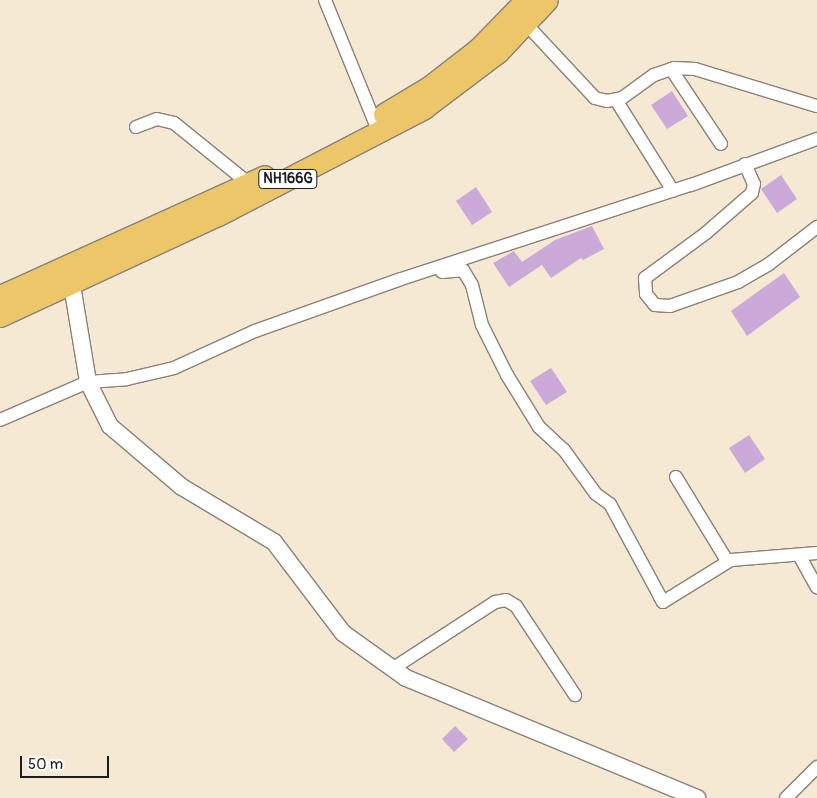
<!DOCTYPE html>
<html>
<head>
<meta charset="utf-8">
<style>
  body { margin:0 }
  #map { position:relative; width:817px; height:798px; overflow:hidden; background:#f5e9d4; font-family:Pangolin,sans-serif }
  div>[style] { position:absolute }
  .building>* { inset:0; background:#cba9d8 }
  .roads { filter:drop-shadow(1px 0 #888278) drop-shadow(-1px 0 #888278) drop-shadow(0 1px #888278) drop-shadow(0 -1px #888278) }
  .minor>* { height:12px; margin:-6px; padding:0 6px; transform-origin:6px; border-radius:6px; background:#fff }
  .tertiary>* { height:16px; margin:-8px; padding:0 8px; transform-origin:8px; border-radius:8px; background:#fff }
  .trunk>* { height:21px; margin:-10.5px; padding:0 10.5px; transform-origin:10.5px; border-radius:10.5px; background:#ecc669 }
  span { translate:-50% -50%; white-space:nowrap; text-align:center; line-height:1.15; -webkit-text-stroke:5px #fff; paint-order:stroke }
  .shield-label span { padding:1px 4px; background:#fff; border:1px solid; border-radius:4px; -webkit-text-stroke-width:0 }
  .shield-label { font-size:14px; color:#1c1c1c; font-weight:700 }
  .scale { position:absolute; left:20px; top:756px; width:89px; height:22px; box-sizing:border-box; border:2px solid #1c1c1c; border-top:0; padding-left:6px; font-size:15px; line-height:18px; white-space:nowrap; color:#1c1c1c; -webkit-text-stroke:4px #fff; paint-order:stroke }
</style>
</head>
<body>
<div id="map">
  <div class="building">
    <i style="clip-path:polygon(672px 91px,688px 116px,667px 129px,651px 105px)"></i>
    <i style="clip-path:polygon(781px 175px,797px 199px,777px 213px,761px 189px)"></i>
    <i style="clip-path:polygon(476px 187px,492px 212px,472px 225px,456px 201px)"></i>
    <i style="clip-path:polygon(592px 226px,604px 249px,583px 260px,581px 258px,551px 278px,542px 265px,509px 287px,493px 263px,514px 251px,522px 262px,555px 240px)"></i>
    <i style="clip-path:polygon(784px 273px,800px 297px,747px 336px,731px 311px)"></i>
    <i style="clip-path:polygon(551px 368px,567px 392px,546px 405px,530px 381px)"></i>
    <i style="clip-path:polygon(749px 435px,765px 459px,745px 473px,729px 448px)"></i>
    <i style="clip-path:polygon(455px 726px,468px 739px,454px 752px,442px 739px)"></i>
  </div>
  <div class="roads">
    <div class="minor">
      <i style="left:325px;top:0;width:143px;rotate:67.8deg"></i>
      <i style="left:526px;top:24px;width:101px;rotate:47deg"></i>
      <i style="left:595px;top:98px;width:12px;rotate:14deg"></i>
      <i style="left:607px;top:101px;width:15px;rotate:-11deg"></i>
      <i style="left:622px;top:98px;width:39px;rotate:-36deg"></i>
      <i style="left:654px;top:75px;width:21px;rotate:-19deg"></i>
      <i style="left:674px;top:68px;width:21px;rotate:3deg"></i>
      <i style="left:695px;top:69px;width:127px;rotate:16.9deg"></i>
      <i style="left:671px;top:69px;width:90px;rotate:56.3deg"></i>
      <i style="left:616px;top:100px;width:107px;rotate:57.9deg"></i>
      <i style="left:136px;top:127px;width:22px;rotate:-21deg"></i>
      <i style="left:157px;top:119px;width:17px;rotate:13deg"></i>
      <i style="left:174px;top:123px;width:95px;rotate:39deg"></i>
      <i style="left:745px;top:164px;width:22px;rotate:66deg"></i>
      <i style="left:754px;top:184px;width:9px;rotate:103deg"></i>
      <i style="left:752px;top:193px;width:61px;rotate:139deg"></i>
      <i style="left:706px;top:233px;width:76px;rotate:143.6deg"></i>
      <i style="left:645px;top:278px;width:16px;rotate:86deg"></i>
      <i style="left:646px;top:294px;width:14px;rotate:51deg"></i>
      <i style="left:655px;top:305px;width:15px;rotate:4deg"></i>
      <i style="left:670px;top:306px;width:72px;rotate:-19.4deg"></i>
      <i style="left:738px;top:282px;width:36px;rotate:-30deg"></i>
      <i style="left:769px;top:264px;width:61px;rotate:-37.6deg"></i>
      <i style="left:442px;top:272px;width:21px;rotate:-5deg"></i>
      <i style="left:463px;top:270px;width:17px;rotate:59deg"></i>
      <i style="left:472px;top:285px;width:41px;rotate:76deg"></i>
      <i style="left:482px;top:325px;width:56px;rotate:63.4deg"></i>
      <i style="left:507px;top:375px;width:61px;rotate:58.4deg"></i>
      <i style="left:539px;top:427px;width:34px;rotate:43deg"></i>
      <i style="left:564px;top:450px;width:54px;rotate:54deg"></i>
      <i style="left:596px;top:494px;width:17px;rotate:36deg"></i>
      <i style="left:610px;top:504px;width:111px;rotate:61.6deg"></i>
      <i style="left:663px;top:602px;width:6px;rotate:-121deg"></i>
      <i style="left:0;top:420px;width:96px;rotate:-23.4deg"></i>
      <i style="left:88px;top:382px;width:39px;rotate:-4deg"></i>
      <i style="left:127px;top:379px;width:48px;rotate:-13.2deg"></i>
      <i style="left:174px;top:368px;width:89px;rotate:-24.6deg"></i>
      <i style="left:255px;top:331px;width:155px;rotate:-19.6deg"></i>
      <i style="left:401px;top:279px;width:305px;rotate:-18deg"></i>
      <i style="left:691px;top:185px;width:134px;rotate:-20.1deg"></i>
      <i style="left:676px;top:477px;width:98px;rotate:58.7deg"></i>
      <i style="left:799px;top:555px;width:37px;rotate:61deg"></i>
      <i style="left:663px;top:602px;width:80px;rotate:-31.7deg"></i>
      <i style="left:731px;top:560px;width:86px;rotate:-4.7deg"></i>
      <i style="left:392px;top:669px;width:123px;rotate:-33deg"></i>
      <i style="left:495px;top:602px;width:11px;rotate:-10deg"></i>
      <i style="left:506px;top:600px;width:12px;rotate:31deg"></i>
      <i style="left:516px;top:606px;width:107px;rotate:56.5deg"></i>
      <i style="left:786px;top:798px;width:44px;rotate:-45deg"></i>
    </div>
    <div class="tertiary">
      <i style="left:70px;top:273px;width:110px;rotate:80.6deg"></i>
      <i style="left:88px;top:382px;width:49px;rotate:63.4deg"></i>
      <i style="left:110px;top:426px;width:94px;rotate:40.3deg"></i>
      <i style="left:182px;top:487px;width:107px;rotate:30.9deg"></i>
      <i style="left:274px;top:542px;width:114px;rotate:52.8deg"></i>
      <i style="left:343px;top:633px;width:77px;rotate:35.5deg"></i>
      <i style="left:406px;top:678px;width:315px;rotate:22.4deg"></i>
    </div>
    <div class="trunk">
      <i style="left:384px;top:114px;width:52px;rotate:-31deg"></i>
      <i style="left:429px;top:87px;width:62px;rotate:-37.8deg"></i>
      <i style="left:478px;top:49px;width:69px;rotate:-45.6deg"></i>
      <i style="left:0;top:296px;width:290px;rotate:-24.4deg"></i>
      <i style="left:0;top:316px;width:240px;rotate:-24.9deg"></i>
      <i style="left:218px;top:215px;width:232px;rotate:-27.4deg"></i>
      <i style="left:424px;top:108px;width:93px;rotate:-37.1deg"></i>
      <i style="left:498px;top:52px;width:71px;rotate:-46.7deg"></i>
    </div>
  </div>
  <div class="shield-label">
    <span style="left:288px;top:179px">NH166G</span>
  </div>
  <div class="scale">50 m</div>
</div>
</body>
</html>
